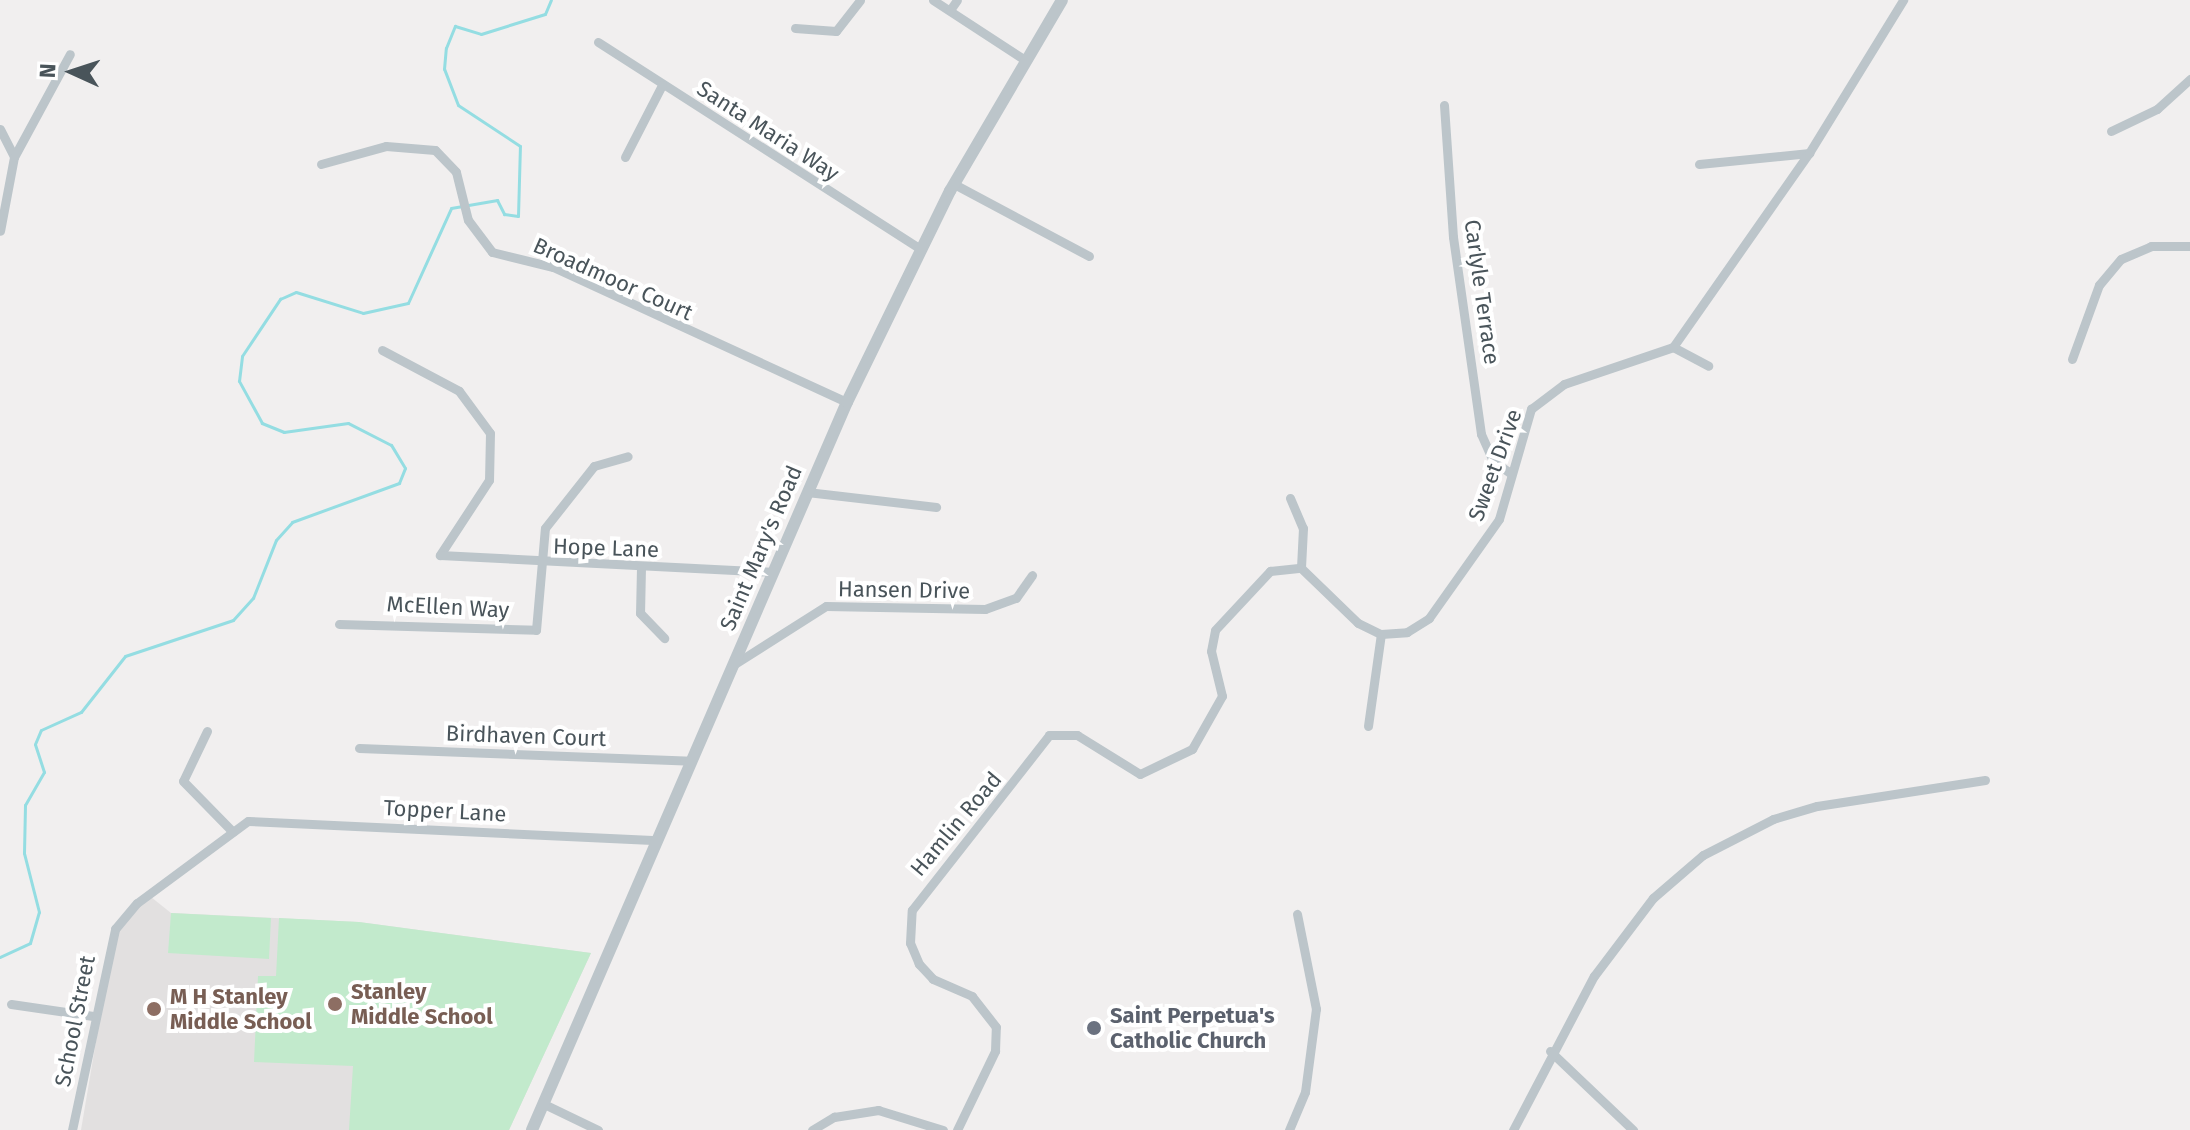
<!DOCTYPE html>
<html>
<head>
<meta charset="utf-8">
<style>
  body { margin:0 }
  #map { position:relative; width:2190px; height:1130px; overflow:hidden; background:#f1efef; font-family:"Fira Sans",sans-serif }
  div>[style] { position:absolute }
  .education>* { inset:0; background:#e2e0e0 }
  .green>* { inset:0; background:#c2eacc }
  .stream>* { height:3px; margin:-1.5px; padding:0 1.5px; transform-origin:1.5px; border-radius:1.5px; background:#94dde2 }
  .minor>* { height:9px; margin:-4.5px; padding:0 4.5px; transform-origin:4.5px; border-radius:4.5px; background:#bcc5ca }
  .tertiary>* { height:12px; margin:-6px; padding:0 6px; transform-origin:6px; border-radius:6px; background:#bcc5ca }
  .dots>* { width:22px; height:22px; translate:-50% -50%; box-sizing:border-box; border:4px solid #fff; border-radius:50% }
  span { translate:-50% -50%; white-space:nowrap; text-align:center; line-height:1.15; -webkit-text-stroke:8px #fff; paint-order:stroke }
  .street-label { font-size:22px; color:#49545a }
  .education-label { font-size:22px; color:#785e54; font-weight:700 }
  .left { translate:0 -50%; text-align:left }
  .worship-label { font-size:22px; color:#5b616d; font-weight:700 }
  .north { position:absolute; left:32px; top:32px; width:80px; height:80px; -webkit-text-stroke:6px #fff; paint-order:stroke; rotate:273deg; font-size:22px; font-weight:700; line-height:32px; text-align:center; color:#49545a }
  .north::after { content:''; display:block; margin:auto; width:28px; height:36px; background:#49545a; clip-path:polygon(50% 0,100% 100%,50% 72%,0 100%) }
</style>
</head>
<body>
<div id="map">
  <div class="education">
    <i style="clip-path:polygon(151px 897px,171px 913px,359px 922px,591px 953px,509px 1130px,81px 1130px,115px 929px)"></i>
  </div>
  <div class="green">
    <i style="clip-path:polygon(171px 913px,271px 918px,269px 959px,168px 953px)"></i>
    <i style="clip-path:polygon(279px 918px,359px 922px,591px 953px,509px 1130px,349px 1130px,353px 1066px,254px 1062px,258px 976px,276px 976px)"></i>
  </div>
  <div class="stream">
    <i style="left:0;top:957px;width:33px;rotate:-25deg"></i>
    <i style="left:30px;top:943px;width:32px;rotate:-74deg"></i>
    <i style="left:39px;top:912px;width:61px;rotate:-104.3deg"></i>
    <i style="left:24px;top:853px;width:48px;rotate:-88.8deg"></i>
    <i style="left:25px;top:805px;width:38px;rotate:-60deg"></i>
    <i style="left:44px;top:772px;width:29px;rotate:-108deg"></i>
    <i style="left:35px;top:744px;width:15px;rotate:-67deg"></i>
    <i style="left:41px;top:730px;width:44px;rotate:-24.2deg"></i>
    <i style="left:81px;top:712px;width:71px;rotate:-51.8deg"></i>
    <i style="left:125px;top:656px;width:114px;rotate:-18.4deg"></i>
    <i style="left:233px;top:620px;width:30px;rotate:-48deg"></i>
    <i style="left:253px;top:598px;width:62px;rotate:-68.4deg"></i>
    <i style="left:276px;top:540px;width:24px;rotate:-48deg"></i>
    <i style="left:292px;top:522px;width:114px;rotate:-20deg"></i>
    <i style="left:399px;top:483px;width:16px;rotate:-68deg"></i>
    <i style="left:405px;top:468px;width:27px;rotate:-121deg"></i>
    <i style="left:391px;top:445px;width:48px;rotate:-152.9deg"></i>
    <i style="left:348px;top:423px;width:65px;rotate:172deg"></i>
    <i style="left:284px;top:432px;width:24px;rotate:-158deg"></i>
    <i style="left:262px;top:423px;width:48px;rotate:-118.7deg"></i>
    <i style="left:239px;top:381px;width:25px;rotate:-83deg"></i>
    <i style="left:242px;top:356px;width:69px;rotate:-56.3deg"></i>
    <i style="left:280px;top:299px;width:17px;rotate:-24deg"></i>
    <i style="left:296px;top:292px;width:70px;rotate:17.4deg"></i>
    <i style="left:363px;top:313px;width:46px;rotate:-12.5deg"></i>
    <i style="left:408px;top:303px;width:104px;rotate:-65.6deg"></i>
    <i style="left:451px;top:208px;width:47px;rotate:-9.9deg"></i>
    <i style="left:497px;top:200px;width:16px;rotate:63deg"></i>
    <i style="left:504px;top:214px;width:14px;rotate:8deg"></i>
    <i style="left:518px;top:216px;width:70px;rotate:-88.4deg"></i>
    <i style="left:520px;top:146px;width:74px;rotate:-146.5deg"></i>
    <i style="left:458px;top:105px;width:39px;rotate:-111deg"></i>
    <i style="left:444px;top:69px;width:21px;rotate:-85deg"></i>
    <i style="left:446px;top:48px;width:24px;rotate:-68deg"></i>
    <i style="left:455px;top:26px;width:27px;rotate:17deg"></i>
    <i style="left:481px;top:34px;width:67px;rotate:-17.4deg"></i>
    <i style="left:545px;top:14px;width:15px;rotate:-67deg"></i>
  </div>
  <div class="minor">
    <i style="left:933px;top:0;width:110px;rotate:33.1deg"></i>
    <i style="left:950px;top:10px;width:12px;rotate:-55deg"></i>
    <i style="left:795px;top:28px;width:41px;rotate:4.2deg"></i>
    <i style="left:836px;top:31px;width:39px;rotate:-52deg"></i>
    <i style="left:598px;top:42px;width:381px;rotate:32.7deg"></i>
    <i style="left:1444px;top:105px;width:132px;rotate:86.1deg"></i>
    <i style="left:1453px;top:237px;width:199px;rotate:81.9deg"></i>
    <i style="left:1481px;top:434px;width:30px;rotate:66deg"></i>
    <i style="left:1493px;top:461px;width:21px;rotate:35deg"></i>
    <i style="left:0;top:129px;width:31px;rotate:63deg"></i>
    <i style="left:14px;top:157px;width:75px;rotate:100.7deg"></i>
    <i style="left:2111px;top:131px;width:51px;rotate:-25.6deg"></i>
    <i style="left:2157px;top:109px;width:45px;rotate:-42.3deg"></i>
    <i style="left:14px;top:157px;width:117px;rotate:-61.5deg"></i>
    <i style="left:625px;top:157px;width:81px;rotate:-62.8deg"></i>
    <i style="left:321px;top:164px;width:67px;rotate:-15.5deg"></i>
    <i style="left:386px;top:146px;width:49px;rotate:4.7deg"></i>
    <i style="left:435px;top:150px;width:30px;rotate:46deg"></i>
    <i style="left:456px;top:172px;width:49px;rotate:76deg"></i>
    <i style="left:468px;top:220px;width:40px;rotate:53deg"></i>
    <i style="left:492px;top:252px;width:63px;rotate:13.8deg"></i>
    <i style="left:553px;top:267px;width:324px;rotate:24.7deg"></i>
    <i style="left:1699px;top:164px;width:111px;rotate:-5.7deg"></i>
    <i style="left:954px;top:184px;width:153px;rotate:28.1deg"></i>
    <i style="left:1673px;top:347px;width:40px;rotate:28deg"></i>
    <i style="left:382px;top:350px;width:87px;rotate:28deg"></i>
    <i style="left:459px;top:391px;width:52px;rotate:53.6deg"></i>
    <i style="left:490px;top:433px;width:47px;rotate:91.2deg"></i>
    <i style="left:489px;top:480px;width:90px;rotate:123.2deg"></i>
    <i style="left:440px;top:555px;width:331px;rotate:2.9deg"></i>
    <i style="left:2072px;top:359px;width:79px;rotate:-70deg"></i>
    <i style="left:2099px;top:285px;width:34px;rotate:-50deg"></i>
    <i style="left:2121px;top:259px;width:33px;rotate:-23deg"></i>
    <i style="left:2151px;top:246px;width:39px"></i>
    <i style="left:807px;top:492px;width:130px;rotate:6.6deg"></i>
    <i style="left:1290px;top:498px;width:33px;rotate:67deg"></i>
    <i style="left:1303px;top:528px;width:40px;rotate:92.9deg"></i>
    <i style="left:641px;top:567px;width:46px;rotate:91.2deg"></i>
    <i style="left:640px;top:613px;width:35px;rotate:46deg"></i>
    <i style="left:339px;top:624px;width:197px;rotate:1.7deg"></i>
    <i style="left:536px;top:630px;width:102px;rotate:-85deg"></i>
    <i style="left:545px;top:528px;width:79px;rotate:-51.7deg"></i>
    <i style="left:594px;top:466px;width:35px;rotate:-16deg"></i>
    <i style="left:733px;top:665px;width:110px;rotate:-32.4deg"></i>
    <i style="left:826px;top:606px;width:159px;rotate:1.1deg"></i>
    <i style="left:985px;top:609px;width:33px;rotate:-20deg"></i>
    <i style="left:1016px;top:598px;width:28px;rotate:-55deg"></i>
    <i style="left:1368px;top:726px;width:93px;rotate:-82deg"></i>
    <i style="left:207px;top:731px;width:55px;rotate:115.6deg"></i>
    <i style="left:183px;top:781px;width:71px;rotate:45.6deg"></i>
    <i style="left:359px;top:748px;width:332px;rotate:2.2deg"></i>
    <i style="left:11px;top:1004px;width:83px;rotate:8.3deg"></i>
    <i style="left:1550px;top:1051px;width:115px;rotate:43.6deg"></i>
    <i style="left:544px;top:1104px;width:60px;rotate:25.7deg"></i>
    <i style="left:72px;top:1130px;width:206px;rotate:-77.9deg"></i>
    <i style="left:115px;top:929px;width:34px;rotate:-50deg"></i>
    <i style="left:137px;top:903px;width:138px;rotate:-36.5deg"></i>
    <i style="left:248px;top:821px;width:410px;rotate:2.7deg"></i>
    <i style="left:812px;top:1130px;width:26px;rotate:-31deg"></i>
    <i style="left:834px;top:1117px;width:45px;rotate:-9deg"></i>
    <i style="left:878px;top:1110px;width:68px;rotate:17.1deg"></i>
    <i style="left:957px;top:1130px;width:88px;rotate:-64.3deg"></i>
    <i style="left:995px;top:1051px;width:24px;rotate:-88deg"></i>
    <i style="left:996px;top:1027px;width:39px;rotate:-128deg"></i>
    <i style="left:972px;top:996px;width:43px;rotate:-156.4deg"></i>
    <i style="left:933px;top:979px;width:21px;rotate:-133deg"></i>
    <i style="left:919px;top:964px;width:23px;rotate:-113deg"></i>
    <i style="left:910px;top:943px;width:33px;rotate:-87deg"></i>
    <i style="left:912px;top:910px;width:222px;rotate:-51.9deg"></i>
    <i style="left:1049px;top:735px;width:28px"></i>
    <i style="left:1077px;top:735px;width:74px;rotate:31.8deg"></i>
    <i style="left:1140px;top:774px;width:58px;rotate:-25.7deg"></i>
    <i style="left:1192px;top:749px;width:61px;rotate:-60.5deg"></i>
    <i style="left:1222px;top:696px;width:46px;rotate:-103.7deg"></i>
    <i style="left:1211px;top:651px;width:21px;rotate:-79deg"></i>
    <i style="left:1215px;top:630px;width:81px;rotate:-47deg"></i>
    <i style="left:1270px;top:571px;width:31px;rotate:-6deg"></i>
    <i style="left:1301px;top:568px;width:79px;rotate:44deg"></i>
    <i style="left:1358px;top:623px;width:25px;rotate:26deg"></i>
    <i style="left:1381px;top:634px;width:26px;rotate:-4deg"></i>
    <i style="left:1407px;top:632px;width:26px;rotate:-32deg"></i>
    <i style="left:1429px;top:618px;width:121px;rotate:-54.7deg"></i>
    <i style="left:1499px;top:519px;width:115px;rotate:-73.8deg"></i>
    <i style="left:1531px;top:409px;width:41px;rotate:-37.1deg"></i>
    <i style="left:1564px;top:384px;width:115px;rotate:-18.7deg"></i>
    <i style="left:1673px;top:347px;width:237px;rotate:-55deg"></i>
    <i style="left:1809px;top:153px;width:180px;rotate:-58.4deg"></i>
    <i style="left:1289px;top:1130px;width:41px;rotate:-67.2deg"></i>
    <i style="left:1305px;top:1092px;width:84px;rotate:-82.5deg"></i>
    <i style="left:1316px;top:1009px;width:97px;rotate:-101.3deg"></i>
    <i style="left:1513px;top:1130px;width:174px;rotate:-62.3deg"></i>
    <i style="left:1594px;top:976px;width:98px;rotate:-52.9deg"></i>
    <i style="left:1653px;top:898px;width:66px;rotate:-40.7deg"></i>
    <i style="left:1703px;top:855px;width:79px;rotate:-27.2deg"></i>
    <i style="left:1773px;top:819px;width:46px;rotate:-16.5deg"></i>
    <i style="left:1817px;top:806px;width:170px;rotate:-8.8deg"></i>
  </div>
  <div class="tertiary">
    <i style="left:532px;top:1130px;width:793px;rotate:-66.6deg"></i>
    <i style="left:847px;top:402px;width:235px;rotate:-64deg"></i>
    <i style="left:950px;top:191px;width:221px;rotate:-59.6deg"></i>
  </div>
  <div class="dots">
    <i style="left:335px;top:1004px;background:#8d6e63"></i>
    <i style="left:154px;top:1009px;background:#8d6e63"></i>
    <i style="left:1094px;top:1028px;background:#6b7280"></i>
  </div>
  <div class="street-label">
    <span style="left:768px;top:131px;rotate:33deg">Santa Maria Way</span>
    <span style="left:613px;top:279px;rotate:24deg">Broadmoor Court</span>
    <span style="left:1482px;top:292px;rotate:82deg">Carlyle Terrace</span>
    <span style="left:1495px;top:465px;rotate:-70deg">Sweet Drive</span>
    <span style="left:606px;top:548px;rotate:2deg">Hope Lane</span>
    <span style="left:761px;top:548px;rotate:-67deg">Saint Mary's Road</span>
    <span style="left:904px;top:590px;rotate:1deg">Hansen Drive</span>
    <span style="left:448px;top:607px;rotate:3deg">McEllen Way</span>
    <span style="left:526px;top:736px;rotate:2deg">Birdhaven Court</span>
    <span style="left:445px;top:811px;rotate:3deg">Topper Lane</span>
    <span style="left:956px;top:824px;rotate:-50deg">Hamlin Road</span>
    <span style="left:75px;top:1021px;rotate:-79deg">School Street</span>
  </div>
  <div class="education-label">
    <span class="left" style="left:351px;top:1004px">Stanley<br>Middle School</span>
    <span class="left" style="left:170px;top:1009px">M H Stanley<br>Middle School</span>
  </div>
  <div class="worship-label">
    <span class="left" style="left:1110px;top:1028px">Saint Perpetua's<br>Catholic Church</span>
  </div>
  <div class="north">N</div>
</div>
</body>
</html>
